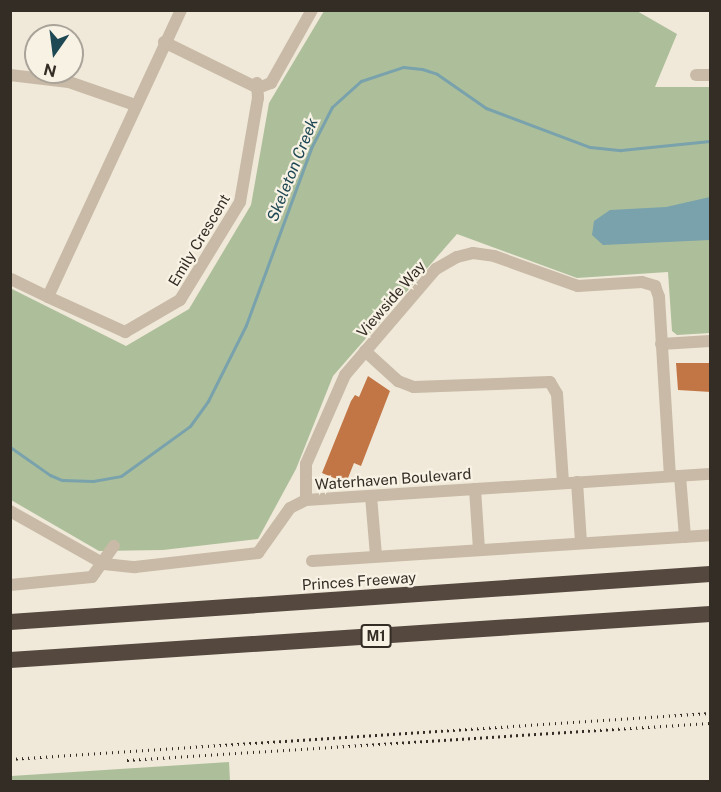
<!DOCTYPE html>
<html>
<head>
<meta charset="utf-8">
<style>
  body { margin:0 }
  #map { position:relative; width:721px; height:792px; overflow:hidden; background:#f0e9d9; font-family:"Public Sans",sans-serif }
  div>[style] { position:absolute }
  .green>* { inset:0; background:#adbf9a }
  .water>* { inset:0; background:#79a2ac }
  .stream>* { height:3px; margin:-1.5px; padding:0 1.5px; transform-origin:1.5px; border-radius:1.5px; background:#79a2ac }
  .building>* { inset:0; background:#c27645 }
  .minor>* { height:12px; margin:-6px; padding:0 6px; transform-origin:6px; border-radius:6px; background:#c8baa6 }
  .highway>* { height:16px; margin:-8px; padding:0 8px; transform-origin:8px; border-radius:8px; background:#55483e }
  .rail>* { height:3px; margin-top:-1.5px; transform-origin:0; background:repeating-linear-gradient(90deg,#342d26 0 1.5px,transparent 0 6px) }
  span { translate:-50% -50%; white-space:nowrap; text-align:center; line-height:1.15; -webkit-text-stroke:4.5px #f8f2e5; paint-order:stroke }
  .shield-label span { padding:2px 4px; background:#f8f2e5; border:2px solid; border-radius:4px; -webkit-text-stroke-width:0 }
  .shield-label { font-size:14px; color:#342d26; font-weight:700 }
  .street-label { font-size:15px; color:#342d26 }
  .water-label { font-size:16px; color:#1e4854; font-style:italic }
  .frame { position:absolute; inset:0; border:12px solid #342d26; pointer-events:none }
  .north { position:absolute; left:24px; top:24px; width:60px; height:60px; box-sizing:border-box; background:#f8f2e5; border:2px solid #aaa399; border-radius:50%; rotate:194deg; font-size:16px; font-weight:700; line-height:24px; text-align:center; color:#342d26 }
  .north::after { content:''; display:block; margin:auto; width:21px; height:27px; background:#1e4854; clip-path:polygon(50% 0,100% 100%,50% 72%,0 100%) }
</style>
</head>
<body>
<div id="map">
  <div class="green">
    <i style="clip-path:polygon(324px 11px,637px 11px,677px 34px,655px 87px,710px 87px,710px 333px,677px 335px,672px 331px,668px 272px,577px 278px,457px 234px,333px 376px,296px 469px,258px 539px,163px 550px,99px 551px,11px 500px,10px 288px,126px 346px,189px 309px,251px 205px,269px 103px)"></i>
    <i style="clip-path:polygon(229px 762px,230px 781px,11px 781px,11px 776px)"></i>
  </div>
  <div class="water">
    <i style="clip-path:polygon(710px 197px,710px 240px,603px 245px,592px 235px,594px 221px,610px 210px,666px 207px)"></i>
  </div>
  <div class="stream">
    <i style="left:10px;top:447px;width:49px;rotate:35deg"></i>
    <i style="left:50px;top:475px;width:13px;rotate:23deg"></i>
    <i style="left:62px;top:480px;width:31px;rotate:2deg"></i>
    <i style="left:93px;top:481px;width:28px;rotate:-10deg"></i>
    <i style="left:121px;top:476px;width:85px;rotate:-35.9deg"></i>
    <i style="left:190px;top:426px;width:31px;rotate:-54deg"></i>
    <i style="left:208px;top:401px;width:85px;rotate:-63.4deg"></i>
    <i style="left:246px;top:325px;width:189px;rotate:-69.8deg"></i>
    <i style="left:311px;top:148px;width:46px;rotate:-62.9deg"></i>
    <i style="left:332px;top:107px;width:39px;rotate:-42deg"></i>
    <i style="left:361px;top:81px;width:44px;rotate:-18.4deg"></i>
    <i style="left:403px;top:67px;width:19px;rotate:6deg"></i>
    <i style="left:422px;top:69px;width:16px;rotate:18deg"></i>
    <i style="left:437px;top:74px;width:60px;rotate:34.8deg"></i>
    <i style="left:486px;top:108px;width:111px;rotate:20.6deg"></i>
    <i style="left:590px;top:147px;width:31px;rotate:6deg"></i>
    <i style="left:621px;top:150px;width:89px;rotate:-5.8deg"></i>
  </div>
  <div class="building">
    <i style="clip-path:polygon(676px 363px,711px 363px,711px 392px,678px 390px)"></i>
    <i style="clip-path:polygon(368px 376px,390px 391px,361px 466px,354px 463px,346px 483px,322px 473px,351px 401px,355px 395px,359px 397px)"></i>
  </div>
  <div class="minor">
    <i style="left:181px;top:10px;width:316px;rotate:114.9deg"></i>
    <i style="left:48px;top:297px;width:85px;rotate:24.4deg"></i>
    <i style="left:125px;top:332px;width:64px;rotate:-30.2deg"></i>
    <i style="left:180px;top:300px;width:115px;rotate:-58.5deg"></i>
    <i style="left:240px;top:202px;width:106px;rotate:-80.2deg"></i>
    <i style="left:258px;top:98px;width:15px;rotate:-94deg"></i>
    <i style="left:164px;top:42px;width:105px;rotate:26.1deg"></i>
    <i style="left:258px;top:88px;width:14px;rotate:-21deg"></i>
    <i style="left:271px;top:83px;width:84px;rotate:-60.7deg"></i>
    <i style="left:10px;top:75px;width:59px;rotate:6.8deg"></i>
    <i style="left:69px;top:82px;width:70px;rotate:19.2deg"></i>
    <i style="left:696px;top:75px;width:14px"></i>
    <i style="left:11px;top:279px;width:41px;rotate:25.9deg"></i>
    <i style="left:661px;top:344px;width:49px;rotate:-3.5deg"></i>
    <i style="left:365px;top:351px;width:45px;rotate:42.3deg"></i>
    <i style="left:398px;top:381px;width:17px;rotate:21deg"></i>
    <i style="left:414px;top:387px;width:136px;rotate:-2.1deg"></i>
    <i style="left:550px;top:382px;width:14px;rotate:60deg"></i>
    <i style="left:557px;top:394px;width:89px;rotate:86.1deg"></i>
    <i style="left:680px;top:476px;width:61px;rotate:85.3deg"></i>
    <i style="left:577px;top:482px;width:61px;rotate:86.2deg"></i>
    <i style="left:475px;top:489px;width:61px;rotate:86.2deg"></i>
    <i style="left:371px;top:496px;width:60px;rotate:85.2deg"></i>
    <i style="left:306px;top:500px;width:36px;rotate:-90deg"></i>
    <i style="left:306px;top:464px;width:97px;rotate:-66.3deg"></i>
    <i style="left:345px;top:375px;width:140px;rotate:-49.4deg"></i>
    <i style="left:436px;top:269px;width:24px;rotate:-30deg"></i>
    <i style="left:457px;top:257px;width:16px;rotate:-14deg"></i>
    <i style="left:473px;top:253px;width:21px;rotate:8deg"></i>
    <i style="left:494px;top:256px;width:89px;rotate:19.7deg"></i>
    <i style="left:578px;top:286px;width:64px;rotate:-3.6deg"></i>
    <i style="left:642px;top:282px;width:14px;rotate:17deg"></i>
    <i style="left:655px;top:286px;width:12px;rotate:70deg"></i>
    <i style="left:659px;top:297px;width:179px;rotate:86.5deg"></i>
    <i style="left:10px;top:511px;width:108px;rotate:29.4deg"></i>
    <i style="left:104px;top:564px;width:31px;rotate:6deg"></i>
    <i style="left:135px;top:567px;width:124px;rotate:-6.5deg"></i>
    <i style="left:258px;top:553px;width:55px;rotate:-54.6deg"></i>
    <i style="left:290px;top:508px;width:18px;rotate:-27deg"></i>
    <i style="left:306px;top:500px;width:405px;rotate:-3.7deg"></i>
    <i style="left:312px;top:561px;width:399px;rotate:-3.7deg"></i>
    <i style="left:10px;top:585px;width:82px;rotate:-5.6deg"></i>
    <i style="left:92px;top:577px;width:38px;rotate:-55deg"></i>
  </div>
  <div class="highway">
    <i style="left:10px;top:622px;width:702px;rotate:-3.92deg"></i>
    <i style="left:10px;top:660px;width:702px;rotate:-3.76deg"></i>
  </div>
  <div class="rail">
    <i style="left:10px;top:759px;width:702px;rotate:-3.76deg"></i>
    <i style="left:127px;top:760px;width:584px;rotate:-3.63deg"></i>
  </div>
  <div class="shield-label">
    <span style="left:376px;top:636px">M1</span>
  </div>
  <div class="street-label">
    <span style="left:199px;top:240px;rotate:-59deg">Emily Crescent</span>
    <span style="left:391px;top:299px;rotate:-49deg">Viewside Way</span>
    <span style="left:393px;top:479px;rotate:-4deg">Waterhaven Boulevard</span>
    <span style="left:359px;top:581px;rotate:-4deg">Princes Freeway</span>
  </div>
  <div class="water-label">
    <span style="left:293px;top:170px;rotate:-68deg">Skeleton Creek</span>
  </div>
  <div class="frame"></div>
  <div class="north">N</div>
</div>
</body>
</html>
